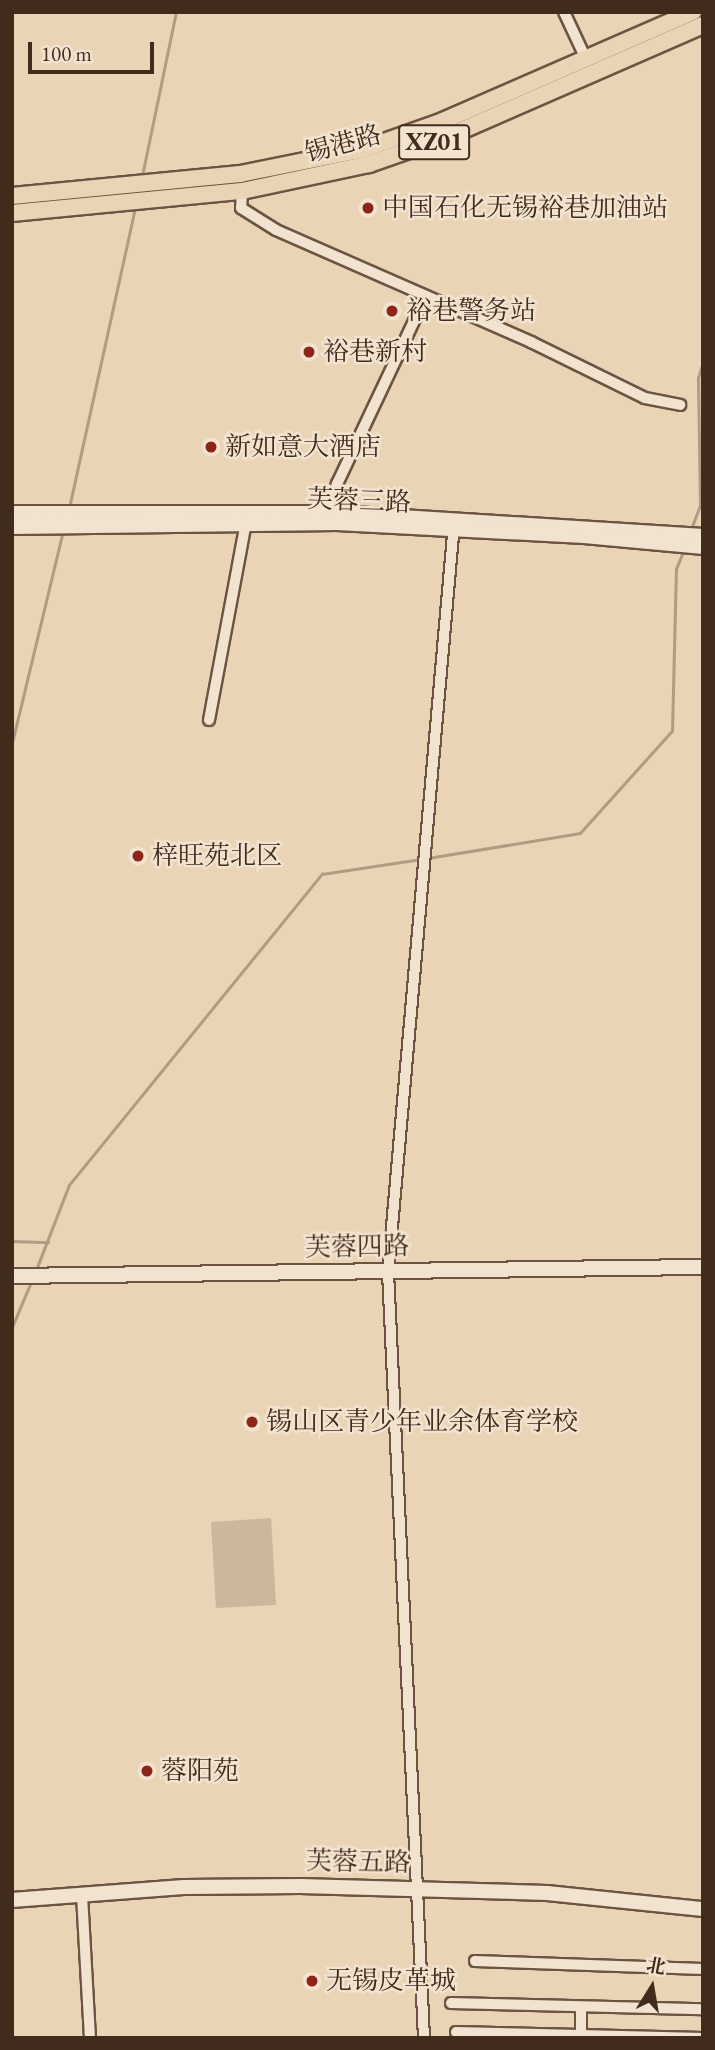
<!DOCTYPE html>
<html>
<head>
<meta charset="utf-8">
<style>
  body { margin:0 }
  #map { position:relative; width:715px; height:2050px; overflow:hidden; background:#ead4b6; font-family:"EB Garamond","Noto Serif SC",serif }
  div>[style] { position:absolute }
  .green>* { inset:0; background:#cdb79c }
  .stream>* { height:2.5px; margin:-1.25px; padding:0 1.25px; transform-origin:1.25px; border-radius:1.25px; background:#b19b82 }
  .roads { filter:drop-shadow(2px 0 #6b5542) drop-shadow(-2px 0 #6b5542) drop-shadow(0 2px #6b5542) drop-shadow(0 -2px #6b5542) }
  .street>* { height:10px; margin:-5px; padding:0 5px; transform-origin:5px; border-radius:5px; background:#f1e3d0 }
  .secondary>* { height:14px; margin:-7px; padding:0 7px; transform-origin:7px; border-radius:7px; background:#f1e3d0 }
  .primary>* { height:16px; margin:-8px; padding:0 8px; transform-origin:8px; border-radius:8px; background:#ead4b6 }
  .dots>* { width:19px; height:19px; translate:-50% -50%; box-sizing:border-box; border:4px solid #f1e3d0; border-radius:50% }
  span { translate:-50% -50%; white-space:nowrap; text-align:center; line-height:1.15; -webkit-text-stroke:5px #f1e3d0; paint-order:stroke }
  .shield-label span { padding:2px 5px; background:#f1e3d0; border:2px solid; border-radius:5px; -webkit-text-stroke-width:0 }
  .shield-label { font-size:24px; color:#412b1c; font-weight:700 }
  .street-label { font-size:26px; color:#412b1c }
  .poi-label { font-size:26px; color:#412b1c }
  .left { translate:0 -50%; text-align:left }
  .frame { position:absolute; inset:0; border:14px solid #412b1c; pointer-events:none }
  .north { position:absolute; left:617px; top:1952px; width:70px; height:70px; -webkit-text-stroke:5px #f1e3d0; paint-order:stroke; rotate:11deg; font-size:19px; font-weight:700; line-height:28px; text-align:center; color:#412b1c }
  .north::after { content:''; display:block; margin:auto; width:24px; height:32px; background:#412b1c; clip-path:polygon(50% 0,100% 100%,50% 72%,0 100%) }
  .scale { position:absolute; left:28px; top:42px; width:126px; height:32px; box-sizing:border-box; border:4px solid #412b1c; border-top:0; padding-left:9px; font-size:21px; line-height:24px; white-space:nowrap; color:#412b1c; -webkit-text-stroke:5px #f1e3d0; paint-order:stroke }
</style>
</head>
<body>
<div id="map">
  <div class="green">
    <i style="clip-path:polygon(271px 1518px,276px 1605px,216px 1608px,211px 1522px)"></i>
  </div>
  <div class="stream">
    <i style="left:142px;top:176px;width:167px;rotate:-78.3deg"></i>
    <i style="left:69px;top:508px;width:308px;rotate:-77.6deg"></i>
    <i style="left:691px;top:529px;width:25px;rotate:-69deg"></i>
    <i style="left:700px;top:506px;width:128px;rotate:-90.9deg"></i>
    <i style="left:698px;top:378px;width:17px;rotate:-73deg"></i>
    <i style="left:12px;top:743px;width:218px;rotate:-76.5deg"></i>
    <i style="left:428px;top:858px;width:154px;rotate:-9.3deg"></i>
    <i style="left:580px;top:833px;width:137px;rotate:-48deg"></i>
    <i style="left:672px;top:731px;width:162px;rotate:-88.6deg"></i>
    <i style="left:676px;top:569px;width:18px;rotate:-68deg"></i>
    <i style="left:12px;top:1241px;width:36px;rotate:2deg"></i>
    <i style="left:36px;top:1270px;width:91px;rotate:-68.8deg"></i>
    <i style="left:69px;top:1185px;width:401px;rotate:-50.9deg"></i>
    <i style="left:322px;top:874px;width:100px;rotate:-8.6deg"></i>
    <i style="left:12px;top:1327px;width:49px;rotate:-67.1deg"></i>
  </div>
  <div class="roads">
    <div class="street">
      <i style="left:564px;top:12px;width:52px;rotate:64.9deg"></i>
      <i style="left:242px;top:191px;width:17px;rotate:93deg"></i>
      <i style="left:241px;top:208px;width:41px;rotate:32.2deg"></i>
      <i style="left:276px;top:230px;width:279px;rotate:23.7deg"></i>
      <i style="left:531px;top:342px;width:127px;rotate:26.2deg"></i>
      <i style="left:645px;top:398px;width:36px;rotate:11deg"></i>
      <i style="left:329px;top:513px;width:30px;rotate:-75deg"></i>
      <i style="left:337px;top:484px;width:208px;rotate:-64.7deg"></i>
      <i style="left:209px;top:720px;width:201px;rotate:-79.4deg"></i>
      <i style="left:82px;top:1895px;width:143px;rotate:86.8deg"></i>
      <i style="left:475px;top:1961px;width:228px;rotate:2deg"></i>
      <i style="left:451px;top:2003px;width:252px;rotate:1.4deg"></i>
      <i style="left:456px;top:2032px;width:247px;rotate:1.4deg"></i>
      <i style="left:424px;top:2038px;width:767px;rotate:-92.69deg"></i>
      <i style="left:388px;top:1272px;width:752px;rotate:-84.96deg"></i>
      <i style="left:581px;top:2038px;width:30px;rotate:-90deg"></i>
    </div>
    <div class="secondary">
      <i style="left:12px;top:513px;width:326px"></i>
      <i style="left:338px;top:513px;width:366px;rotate:3.6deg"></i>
      <i style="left:12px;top:527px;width:325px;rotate:-0.7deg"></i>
      <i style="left:337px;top:523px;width:247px;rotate:3deg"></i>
      <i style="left:584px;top:536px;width:120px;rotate:5.3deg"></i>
      <i style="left:12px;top:1276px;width:691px;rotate:-0.75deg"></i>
      <i style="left:12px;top:1900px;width:172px;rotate:-4.3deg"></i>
      <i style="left:184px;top:1887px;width:116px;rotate:-0.5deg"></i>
      <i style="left:300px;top:1886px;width:247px;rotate:1.6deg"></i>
      <i style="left:547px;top:1893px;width:157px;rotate:5.9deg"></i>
    </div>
    <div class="primary">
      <i style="left:12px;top:196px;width:229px;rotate:-5.5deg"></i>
      <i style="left:240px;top:174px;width:126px;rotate:-11.4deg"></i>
      <i style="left:364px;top:149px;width:84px;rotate:-19.5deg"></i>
      <i style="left:443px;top:121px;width:273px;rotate:-23.6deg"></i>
      <i style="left:12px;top:213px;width:231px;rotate:-5.5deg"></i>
      <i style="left:242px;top:191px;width:130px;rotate:-12deg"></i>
      <i style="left:369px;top:164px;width:85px;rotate:-19.3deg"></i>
      <i style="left:449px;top:136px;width:277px;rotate:-23.6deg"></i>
    </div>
  </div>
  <div class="dots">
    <i style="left:368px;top:208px;background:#8f2418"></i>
    <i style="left:392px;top:311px;background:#8f2418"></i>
    <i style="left:309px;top:352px;background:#8f2418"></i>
    <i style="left:211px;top:447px;background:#8f2418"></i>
    <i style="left:138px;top:856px;background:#8f2418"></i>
    <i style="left:252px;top:1422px;background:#8f2418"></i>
    <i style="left:147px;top:1771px;background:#8f2418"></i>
    <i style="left:312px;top:1981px;background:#8f2418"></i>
  </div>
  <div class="shield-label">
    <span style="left:434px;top:142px">XZ01</span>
  </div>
  <div class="street-label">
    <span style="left:343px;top:144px;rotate:-15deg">锡港路</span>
    <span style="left:359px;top:501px;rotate:2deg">芙蓉三路</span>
    <span style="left:357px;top:1247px;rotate:-1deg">芙蓉四路</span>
    <span style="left:358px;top:1862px;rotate:1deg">芙蓉五路</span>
  </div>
  <div class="poi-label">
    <span class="left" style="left:382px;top:208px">中国石化无锡裕巷加油站</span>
    <span class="left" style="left:406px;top:311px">裕巷警务站</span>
    <span class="left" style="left:323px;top:352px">裕巷新村</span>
    <span class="left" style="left:225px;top:447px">新如意大酒店</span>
    <span class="left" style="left:152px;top:856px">梓旺苑北区</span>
    <span class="left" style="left:266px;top:1422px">锡山区青少年业余体育学校</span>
    <span class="left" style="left:161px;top:1771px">蓉阳苑</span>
    <span class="left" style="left:326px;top:1981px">无锡皮革城</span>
  </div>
  <div class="frame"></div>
  <div class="north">北</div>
  <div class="scale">100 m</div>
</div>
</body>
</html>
